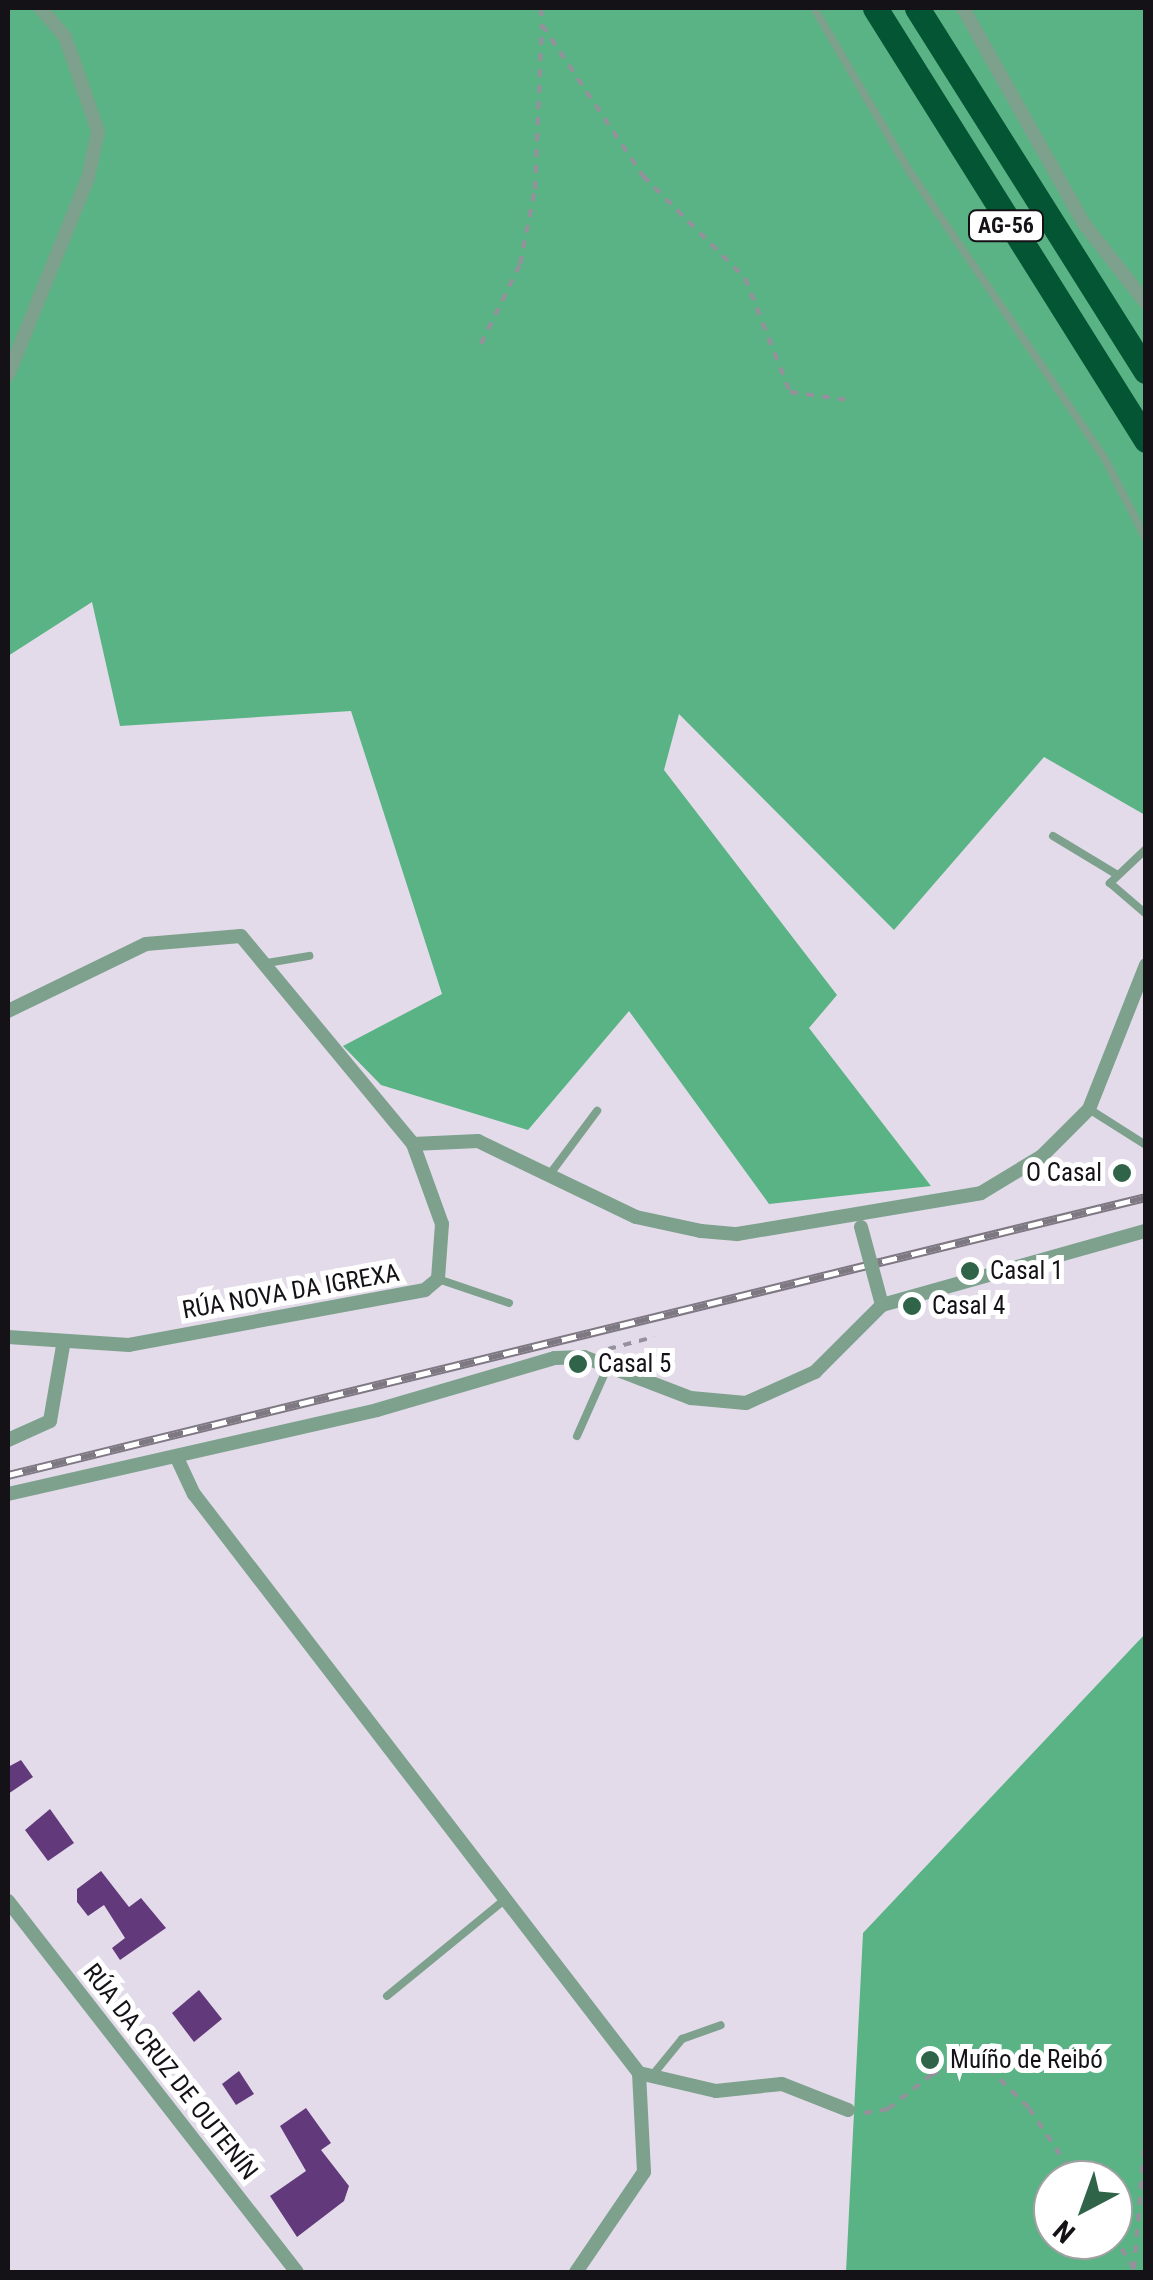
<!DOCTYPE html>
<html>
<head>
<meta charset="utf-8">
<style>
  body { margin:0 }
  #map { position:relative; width:1153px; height:2280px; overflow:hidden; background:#e3dbea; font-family:"Roboto Condensed",sans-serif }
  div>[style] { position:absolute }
  .forest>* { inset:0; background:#59b384 }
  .building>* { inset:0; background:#623a7b }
  .path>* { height:4px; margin-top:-2px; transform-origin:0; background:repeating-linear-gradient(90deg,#96909c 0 8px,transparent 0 16px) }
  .lane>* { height:8px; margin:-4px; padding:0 4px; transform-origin:4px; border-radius:4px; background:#7da18c }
  .street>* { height:14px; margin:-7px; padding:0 7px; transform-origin:7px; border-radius:7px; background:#7da18c }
  .highway>* { height:25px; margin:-12.5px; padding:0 12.5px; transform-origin:12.5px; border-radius:12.5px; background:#045534 }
  .rail>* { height:9px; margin-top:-4.5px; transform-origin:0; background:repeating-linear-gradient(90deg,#fff 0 15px,#7e7882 0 30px); box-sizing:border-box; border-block:2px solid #7e7882 }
  .street-bridge>* { height:14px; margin:-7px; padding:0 7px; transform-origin:7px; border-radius:7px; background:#7da18c }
  .dots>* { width:28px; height:28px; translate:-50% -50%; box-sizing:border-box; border:5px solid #fff; border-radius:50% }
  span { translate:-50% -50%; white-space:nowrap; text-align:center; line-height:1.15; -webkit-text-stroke:10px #fff; paint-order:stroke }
  .shield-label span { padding:2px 8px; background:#fff; border:2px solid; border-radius:8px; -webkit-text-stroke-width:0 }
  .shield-label { font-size:22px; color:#151217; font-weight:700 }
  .poi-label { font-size:25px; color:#151217 }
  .right { translate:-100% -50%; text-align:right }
  .left { translate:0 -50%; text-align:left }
  .street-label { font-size:25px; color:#151217 }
  .frame { position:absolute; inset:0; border:10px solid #151217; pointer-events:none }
  .north { position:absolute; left:1033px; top:2160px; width:100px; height:100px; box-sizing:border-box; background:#fff; border:2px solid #a1a0a2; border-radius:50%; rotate:221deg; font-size:28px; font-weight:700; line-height:40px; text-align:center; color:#151217 }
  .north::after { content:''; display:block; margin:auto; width:35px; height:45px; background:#306449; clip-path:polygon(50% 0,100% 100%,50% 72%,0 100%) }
</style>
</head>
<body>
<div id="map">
  <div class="forest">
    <i style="clip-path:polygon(8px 8px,1145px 8px,1145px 815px,1044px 757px,894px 930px,679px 714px,664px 770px,837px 995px,809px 1028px,931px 1186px,769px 1204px,629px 1011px,528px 1130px,381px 1085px,343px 1046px,442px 994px,351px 711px,120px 726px,92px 602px,8px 656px)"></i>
    <i style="clip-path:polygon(evenodd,1145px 1634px,1145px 2272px,846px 2272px,863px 1933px,1145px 1634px,1053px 2180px,1113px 2180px,1113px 2240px,1053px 2240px,1053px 2180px)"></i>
  </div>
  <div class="building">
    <i style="clip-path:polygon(21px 1760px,33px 1777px,8px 1794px,8px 1767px)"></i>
    <i style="clip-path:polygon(50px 1809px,74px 1843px,48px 1861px,25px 1830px)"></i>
    <i style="clip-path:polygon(101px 1871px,129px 1907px,141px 1898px,166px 1928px,120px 1960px,112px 1948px,125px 1938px,104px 1905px,88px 1916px,77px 1902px,77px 1889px)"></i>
    <i style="clip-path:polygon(199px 1990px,222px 2019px,194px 2042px,172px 2013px)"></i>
    <i style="clip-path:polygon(239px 2071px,254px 2094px,236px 2105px,222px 2084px)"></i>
    <i style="clip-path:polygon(306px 2108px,331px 2143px,321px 2150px,349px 2186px,344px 2201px,297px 2237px,270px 2196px,306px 2171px,280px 2126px)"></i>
  </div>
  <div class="path">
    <i style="left:541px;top:8px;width:17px;rotate:87deg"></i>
    <i style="left:542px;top:25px;width:182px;rotate:56.2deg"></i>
    <i style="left:643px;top:176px;width:144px;rotate:45deg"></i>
    <i style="left:745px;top:278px;width:123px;rotate:68.5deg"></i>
    <i style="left:790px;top:392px;width:59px;rotate:7.9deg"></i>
    <i style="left:481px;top:344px;width:89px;rotate:-64deg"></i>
    <i style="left:520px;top:264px;width:76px;rotate:-78.7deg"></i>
    <i style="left:535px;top:189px;width:164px;rotate:-87.6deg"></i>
    <i style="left:8px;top:1089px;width:18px;rotate:90deg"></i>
    <i style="left:608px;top:1349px;width:48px;rotate:-14.6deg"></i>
    <i style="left:864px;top:2113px;width:24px;rotate:-9deg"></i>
    <i style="left:888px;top:2109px;width:55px;rotate:-38.3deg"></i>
    <i style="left:931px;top:2075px;width:49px;rotate:-21.4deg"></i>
    <i style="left:977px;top:2057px;width:73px;rotate:44.4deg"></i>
    <i style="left:1029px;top:2108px;width:87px;rotate:56.3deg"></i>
    <i style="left:1113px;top:2235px;width:44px;rotate:58.1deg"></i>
    <i style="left:1134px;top:2269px;width:145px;rotate:-85.3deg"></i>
  </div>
  <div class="lane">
    <i style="left:814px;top:8px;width:190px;rotate:59.7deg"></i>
    <i style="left:910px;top:172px;width:347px;rotate:55.8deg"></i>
    <i style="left:1105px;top:459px;width:90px;rotate:62.9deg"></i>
    <i style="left:1053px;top:836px;width:74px;rotate:31.1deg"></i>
    <i style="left:1146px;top:849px;width:50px;rotate:136.6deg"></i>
    <i style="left:1110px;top:883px;width:48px;rotate:40.7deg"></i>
    <i style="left:267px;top:963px;width:43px;rotate:-9.5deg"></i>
    <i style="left:1089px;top:1109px;width:67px;rotate:32.3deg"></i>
    <i style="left:550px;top:1174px;width:79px;rotate:-53.3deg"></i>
    <i style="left:438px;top:1279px;width:75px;rotate:18.7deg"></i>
    <i style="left:577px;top:1436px;width:77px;rotate:-66.1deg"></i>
    <i style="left:387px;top:1996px;width:149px;rotate:-39.3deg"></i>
    <i style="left:655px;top:2072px;width:43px;rotate:-50.7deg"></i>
    <i style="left:682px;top:2039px;width:41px;rotate:-19.7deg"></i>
  </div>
  <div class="street">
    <i style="left:963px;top:8px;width:249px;rotate:60.7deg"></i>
    <i style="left:1085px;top:225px;width:99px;rotate:52deg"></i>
    <i style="left:8px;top:375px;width:213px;rotate:-67.9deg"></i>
    <i style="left:88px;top:178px;width:48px;rotate:-78deg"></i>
    <i style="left:98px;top:131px;width:100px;rotate:-109.3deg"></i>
    <i style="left:65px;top:37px;width:38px;rotate:-130deg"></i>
    <i style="left:8px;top:1011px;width:153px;rotate:-25.9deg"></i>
    <i style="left:146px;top:944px;width:95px;rotate:-4.8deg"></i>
    <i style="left:241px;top:936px;width:270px;rotate:50.4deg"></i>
    <i style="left:413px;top:1144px;width:85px;rotate:70.1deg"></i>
    <i style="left:442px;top:1224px;width:55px;rotate:94.2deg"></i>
    <i style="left:438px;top:1279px;width:17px;rotate:140deg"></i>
    <i style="left:425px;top:1290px;width:301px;rotate:169.5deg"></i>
    <i style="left:129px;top:1345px;width:121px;rotate:-176.2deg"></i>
    <i style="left:413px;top:1144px;width:65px;rotate:-2.6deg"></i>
    <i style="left:478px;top:1141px;width:175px;rotate:25.7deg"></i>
    <i style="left:636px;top:1217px;width:66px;rotate:12.2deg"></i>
    <i style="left:701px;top:1231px;width:36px;rotate:5deg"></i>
    <i style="left:737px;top:1234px;width:247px;rotate:-9.5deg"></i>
    <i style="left:981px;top:1193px;width:71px;rotate:-31.2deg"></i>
    <i style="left:1042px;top:1156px;width:66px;rotate:-45deg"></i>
    <i style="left:1089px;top:1109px;width:155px;rotate:-68.4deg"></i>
    <i style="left:8px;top:1440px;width:46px;rotate:-24.3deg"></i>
    <i style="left:50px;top:1421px;width:76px;rotate:-80.2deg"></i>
    <i style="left:177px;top:1458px;width:40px;rotate:65deg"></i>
    <i style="left:194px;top:1494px;width:730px;rotate:52.46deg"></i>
    <i style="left:639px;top:2073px;width:99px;rotate:87.1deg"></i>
    <i style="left:644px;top:2172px;width:121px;rotate:124.2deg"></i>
    <i style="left:8px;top:1494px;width:378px;rotate:-12.8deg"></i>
    <i style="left:377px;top:1410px;width:185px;rotate:-16.3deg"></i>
    <i style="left:555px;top:1358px;width:29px;rotate:-2deg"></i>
    <i style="left:584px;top:1357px;width:115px;rotate:21deg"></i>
    <i style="left:691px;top:1398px;width:55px;rotate:5.2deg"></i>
    <i style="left:746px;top:1403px;width:76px;rotate:-24.2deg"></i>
    <i style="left:815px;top:1372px;width:95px;rotate:-45deg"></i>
    <i style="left:882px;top:1305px;width:274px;rotate:-15.7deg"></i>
    <i style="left:8px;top:1901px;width:470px;rotate:52.1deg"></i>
    <i style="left:639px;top:2073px;width:79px;rotate:13.2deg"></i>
    <i style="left:716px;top:2091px;width:66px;rotate:-6.1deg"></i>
    <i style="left:782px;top:2084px;width:71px;rotate:21.5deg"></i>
  </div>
  <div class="highway">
    <i style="left:875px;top:8px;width:510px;rotate:57.9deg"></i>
    <i style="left:917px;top:8px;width:429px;rotate:57.8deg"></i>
  </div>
  <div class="rail">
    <i style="left:8px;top:1475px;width:1171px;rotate:-13.73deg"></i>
  </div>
  <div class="street-bridge">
    <i style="left:861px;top:1227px;width:81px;rotate:74.9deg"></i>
  </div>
  <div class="dots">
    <i style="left:1122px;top:1173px;background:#306449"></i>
    <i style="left:970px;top:1271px;background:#306449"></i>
    <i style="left:912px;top:1306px;background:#306449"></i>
    <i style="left:578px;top:1364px;background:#306449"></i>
    <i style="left:930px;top:2060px;background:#306449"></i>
  </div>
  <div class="shield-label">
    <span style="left:1006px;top:226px">AG-56</span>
  </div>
  <div class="poi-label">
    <span class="right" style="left:1102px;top:1173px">O Casal</span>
    <span class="left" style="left:990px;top:1271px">Casal 1</span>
    <span class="left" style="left:932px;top:1306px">Casal 4</span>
    <span class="left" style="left:598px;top:1364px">Casal 5</span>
    <span class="left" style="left:950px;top:2060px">Muíño de Reibó</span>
  </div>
  <div class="street-label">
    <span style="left:291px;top:1292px;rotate:-10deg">RÚA NOVA DA IGREXA</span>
    <span style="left:170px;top:2072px;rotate:52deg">RÚA DA CRUZ DE OUTENÍN</span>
  </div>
  <div class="frame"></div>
  <div class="north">N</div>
</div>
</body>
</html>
